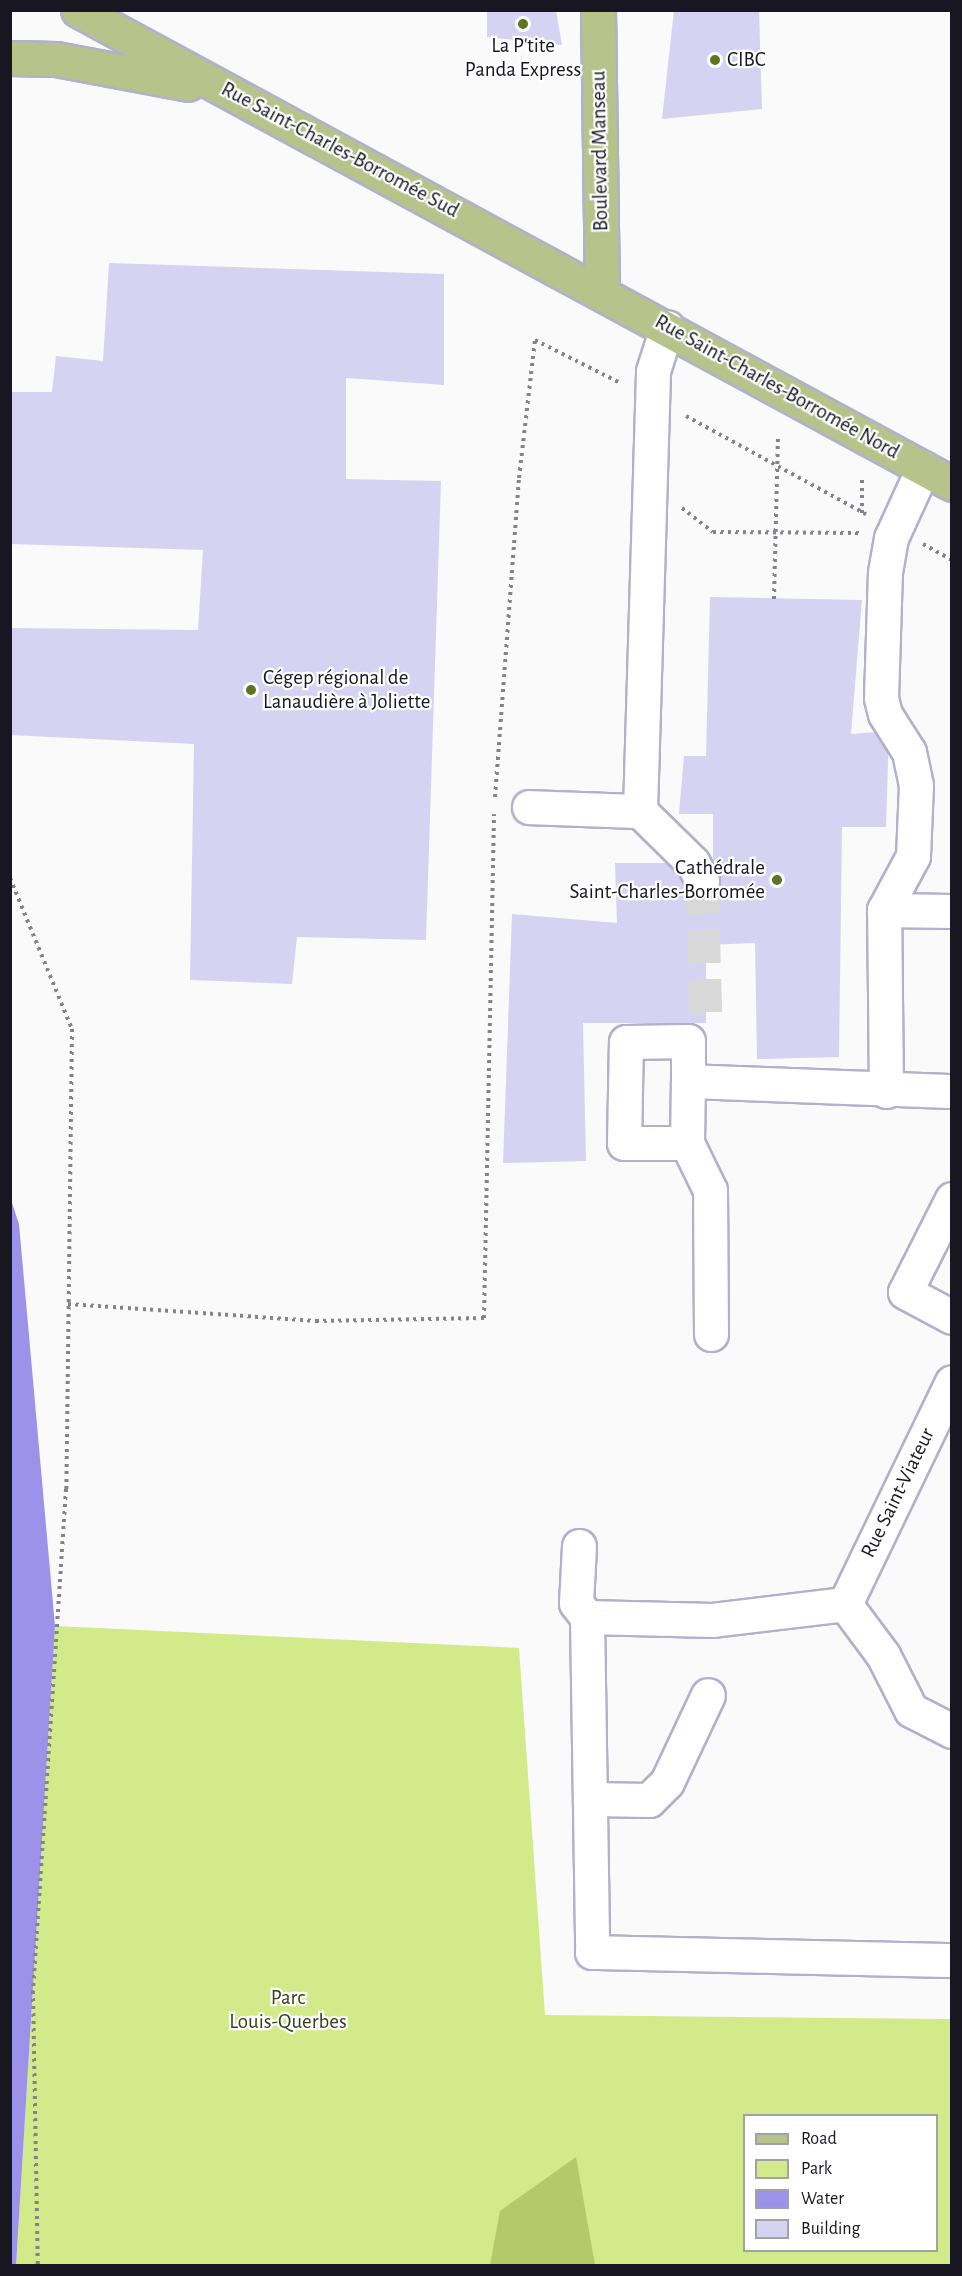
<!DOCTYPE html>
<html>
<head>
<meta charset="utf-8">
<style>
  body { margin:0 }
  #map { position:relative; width:962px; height:2276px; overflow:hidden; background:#fafafa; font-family:"Alegreya Sans",sans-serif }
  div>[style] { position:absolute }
  .green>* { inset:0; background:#d3ea8a }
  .forest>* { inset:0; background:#b4ca6a }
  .water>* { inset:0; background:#9d92e9 }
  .building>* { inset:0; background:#d5d3f1 }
  .minor-tunnel>* { height:33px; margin-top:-16.5px; transform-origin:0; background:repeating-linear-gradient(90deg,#d8d8d9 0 33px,transparent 0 49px) }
  .path>* { height:4px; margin-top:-2px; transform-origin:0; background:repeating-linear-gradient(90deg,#838389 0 3px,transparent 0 7.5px) }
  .roads { filter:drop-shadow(2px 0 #b2b0cd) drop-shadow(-2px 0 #b2b0cd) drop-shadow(0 2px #b2b0cd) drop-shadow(0 -2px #b2b0cd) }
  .minor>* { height:33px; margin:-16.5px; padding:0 16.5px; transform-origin:16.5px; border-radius:16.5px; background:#fff }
  .major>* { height:33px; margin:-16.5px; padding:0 16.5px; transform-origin:16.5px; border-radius:16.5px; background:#b7c38a }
  .dots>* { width:16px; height:16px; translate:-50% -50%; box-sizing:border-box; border:3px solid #fff; border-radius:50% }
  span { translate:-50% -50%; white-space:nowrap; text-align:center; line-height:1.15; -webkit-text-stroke:4.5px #fff; paint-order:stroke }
  .poi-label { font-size:21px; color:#171621 }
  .left { translate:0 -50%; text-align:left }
  .right { translate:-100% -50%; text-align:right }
  .street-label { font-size:21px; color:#171621 }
  .park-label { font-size:21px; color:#363f17 }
  .frame { position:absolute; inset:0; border:12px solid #171621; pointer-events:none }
  .legend { position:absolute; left:743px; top:2114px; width:195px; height:138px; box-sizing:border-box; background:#fff; border:2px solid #a2a2a6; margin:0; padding:8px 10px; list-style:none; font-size:18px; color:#171621 }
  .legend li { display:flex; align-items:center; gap:12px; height:30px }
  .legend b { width:30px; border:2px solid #a2a2a6 }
</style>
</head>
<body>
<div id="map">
  <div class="green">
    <i style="clip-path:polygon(evenodd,55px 1626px,519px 1648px,545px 2015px,951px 2019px,951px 2265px,16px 2266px,55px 1626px,744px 2116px,936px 2116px,936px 2250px,744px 2250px,744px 2116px)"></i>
  </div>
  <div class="forest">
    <i style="clip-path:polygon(576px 2157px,595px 2265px,490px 2265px,500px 2211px)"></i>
  </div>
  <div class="water">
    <i style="clip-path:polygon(10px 1197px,19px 1224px,55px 1626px,16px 2266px,10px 2265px)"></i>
  </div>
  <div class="building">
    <i style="clip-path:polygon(487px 10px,556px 10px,562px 45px,487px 37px)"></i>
    <i style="clip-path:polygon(674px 10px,759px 10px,762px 109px,662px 119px)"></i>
    <i style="clip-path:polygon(109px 263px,444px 274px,444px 385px,346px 378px,346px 479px,441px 481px,426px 940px,297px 937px,292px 984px,190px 980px,194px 744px,10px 735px,10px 628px,198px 630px,203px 550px,10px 544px,10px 392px,52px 392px,56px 356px,103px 361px)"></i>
    <i style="clip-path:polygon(710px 597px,862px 600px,851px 734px,889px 731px,886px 827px,842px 827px,839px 1057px,757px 1059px,755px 943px,706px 945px,706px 1023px,583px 1023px,586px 1161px,503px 1163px,512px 914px,617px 923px,615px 863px,693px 863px,713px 880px,713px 814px,679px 814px,684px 756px,706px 756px)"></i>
  </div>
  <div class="minor-tunnel">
    <i style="left:702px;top:881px;width:142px;rotate:88.4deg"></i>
  </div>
  <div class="path">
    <i style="left:686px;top:416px;width:205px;rotate:28.6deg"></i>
    <i style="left:682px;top:508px;width:39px;rotate:38deg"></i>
    <i style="left:713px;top:532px;width:146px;rotate:0.4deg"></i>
    <i style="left:862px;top:513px;width:34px;rotate:-90deg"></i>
    <i style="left:923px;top:544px;width:33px;rotate:29deg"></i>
    <i style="left:774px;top:599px;width:160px;rotate:-88.6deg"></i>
    <i style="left:495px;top:797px;width:320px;rotate:-85.7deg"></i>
    <i style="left:519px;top:478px;width:139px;rotate:-83.4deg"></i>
    <i style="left:535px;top:340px;width:95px;rotate:26.8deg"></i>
    <i style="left:10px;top:878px;width:163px;rotate:67.7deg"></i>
    <i style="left:72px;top:1029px;width:460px;rotate:90.7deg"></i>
    <i style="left:66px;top:1489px;width:503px;rotate:93.76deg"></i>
    <i style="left:33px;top:1991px;width:275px;rotate:89deg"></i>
    <i style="left:68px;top:1304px;width:249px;rotate:3.9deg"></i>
    <i style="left:316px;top:1321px;width:168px;rotate:-1deg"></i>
    <i style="left:484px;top:1318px;width:504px;rotate:-88.86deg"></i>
  </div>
  <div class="roads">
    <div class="minor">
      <i style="left:529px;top:807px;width:111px;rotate:2.1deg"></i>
      <i style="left:640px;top:811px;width:440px;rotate:-88.3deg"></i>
      <i style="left:653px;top:371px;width:46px;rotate:-72.3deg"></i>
      <i style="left:640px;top:811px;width:74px;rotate:44.5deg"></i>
      <i style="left:693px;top:863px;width:20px;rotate:63deg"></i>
      <i style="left:884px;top:910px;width:61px;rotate:-61.8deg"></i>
      <i style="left:913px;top:856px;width:71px;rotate:-87.6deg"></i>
      <i style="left:916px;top:785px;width:34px;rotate:-102deg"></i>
      <i style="left:909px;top:752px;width:45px;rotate:-122.3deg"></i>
      <i style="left:885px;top:714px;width:16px;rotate:-104deg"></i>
      <i style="left:881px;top:698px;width:126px;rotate:-88.2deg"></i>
      <i style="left:885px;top:572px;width:35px;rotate:-80deg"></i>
      <i style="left:891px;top:538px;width:77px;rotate:-65.4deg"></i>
      <i style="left:886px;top:1091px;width:181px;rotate:-90.6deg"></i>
      <i style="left:884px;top:910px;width:68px;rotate:0.8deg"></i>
      <i style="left:687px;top:1143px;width:63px;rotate:180deg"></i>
      <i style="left:624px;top:1143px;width:101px;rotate:-88.9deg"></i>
      <i style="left:626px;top:1042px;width:62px;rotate:-0.9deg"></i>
      <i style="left:688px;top:1041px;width:40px;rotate:90deg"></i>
      <i style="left:952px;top:1199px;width:104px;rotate:116.8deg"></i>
      <i style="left:905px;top:1292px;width:53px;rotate:28deg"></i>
      <i style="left:711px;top:1334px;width:144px;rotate:-90.4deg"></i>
      <i style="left:710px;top:1190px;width:52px;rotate:-116.1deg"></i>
      <i style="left:687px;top:1143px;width:62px;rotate:-89.1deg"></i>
      <i style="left:688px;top:1081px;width:264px;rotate:2.2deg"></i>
      <i style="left:579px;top:1546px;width:57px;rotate:93deg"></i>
      <i style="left:576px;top:1603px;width:18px;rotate:52deg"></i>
      <i style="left:845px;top:1604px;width:133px;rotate:173.1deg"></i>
      <i style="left:713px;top:1620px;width:126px;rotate:-178.6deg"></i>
      <i style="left:587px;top:1617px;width:335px;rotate:89.1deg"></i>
      <i style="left:592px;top:1952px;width:360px;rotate:1.3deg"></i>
      <i style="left:845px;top:1604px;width:246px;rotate:-64.3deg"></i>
      <i style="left:845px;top:1604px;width:64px;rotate:53.3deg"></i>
      <i style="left:883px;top:1655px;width:62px;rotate:63deg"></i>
      <i style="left:911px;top:1710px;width:46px;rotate:27.1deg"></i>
      <i style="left:590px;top:1799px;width:59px;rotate:1deg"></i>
      <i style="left:649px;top:1800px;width:25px;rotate:-45deg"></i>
      <i style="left:667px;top:1782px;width:96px;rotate:-64.8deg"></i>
    </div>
    <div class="major">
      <i style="left:78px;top:10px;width:994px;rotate:28.47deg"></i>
      <i style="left:598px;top:10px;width:281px;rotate:89.2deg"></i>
      <i style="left:10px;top:58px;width:46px;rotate:1.2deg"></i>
      <i style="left:56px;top:59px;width:134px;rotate:10.7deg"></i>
    </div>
  </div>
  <div class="dots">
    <i style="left:523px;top:24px;background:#62721f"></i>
    <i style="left:715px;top:60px;background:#62721f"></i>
    <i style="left:251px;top:690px;background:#62721f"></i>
    <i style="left:777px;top:880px;background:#62721f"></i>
  </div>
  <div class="poi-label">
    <span style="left:523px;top:58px">La P'tite<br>Panda Express</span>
    <span class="left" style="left:727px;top:60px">CIBC</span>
    <span class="left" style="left:263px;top:690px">Cégep régional de<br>Lanaudière à Joliette</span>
    <span class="right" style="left:765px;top:880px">Cathédrale<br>Saint-Charles-Borromée</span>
  </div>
  <div class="street-label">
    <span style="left:340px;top:150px;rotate:28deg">Rue Saint-Charles-Borromée Sud</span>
    <span style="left:600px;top:151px;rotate:-91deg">Boulevard Manseau</span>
    <span style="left:777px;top:387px;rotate:29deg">Rue Saint-Charles-Borromée Nord</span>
    <span style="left:898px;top:1493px;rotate:-64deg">Rue Saint-Viateur</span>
  </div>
  <div class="park-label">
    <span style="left:288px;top:2010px">Parc<br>Louis-Querbes</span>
  </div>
  <div class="frame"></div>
  <ul class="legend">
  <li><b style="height:8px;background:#b7c38a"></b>Road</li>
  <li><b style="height:16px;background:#d3ea8a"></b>Park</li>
  <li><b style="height:16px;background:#9d92e9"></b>Water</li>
  <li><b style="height:16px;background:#d5d3f1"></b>Building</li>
  </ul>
</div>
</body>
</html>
